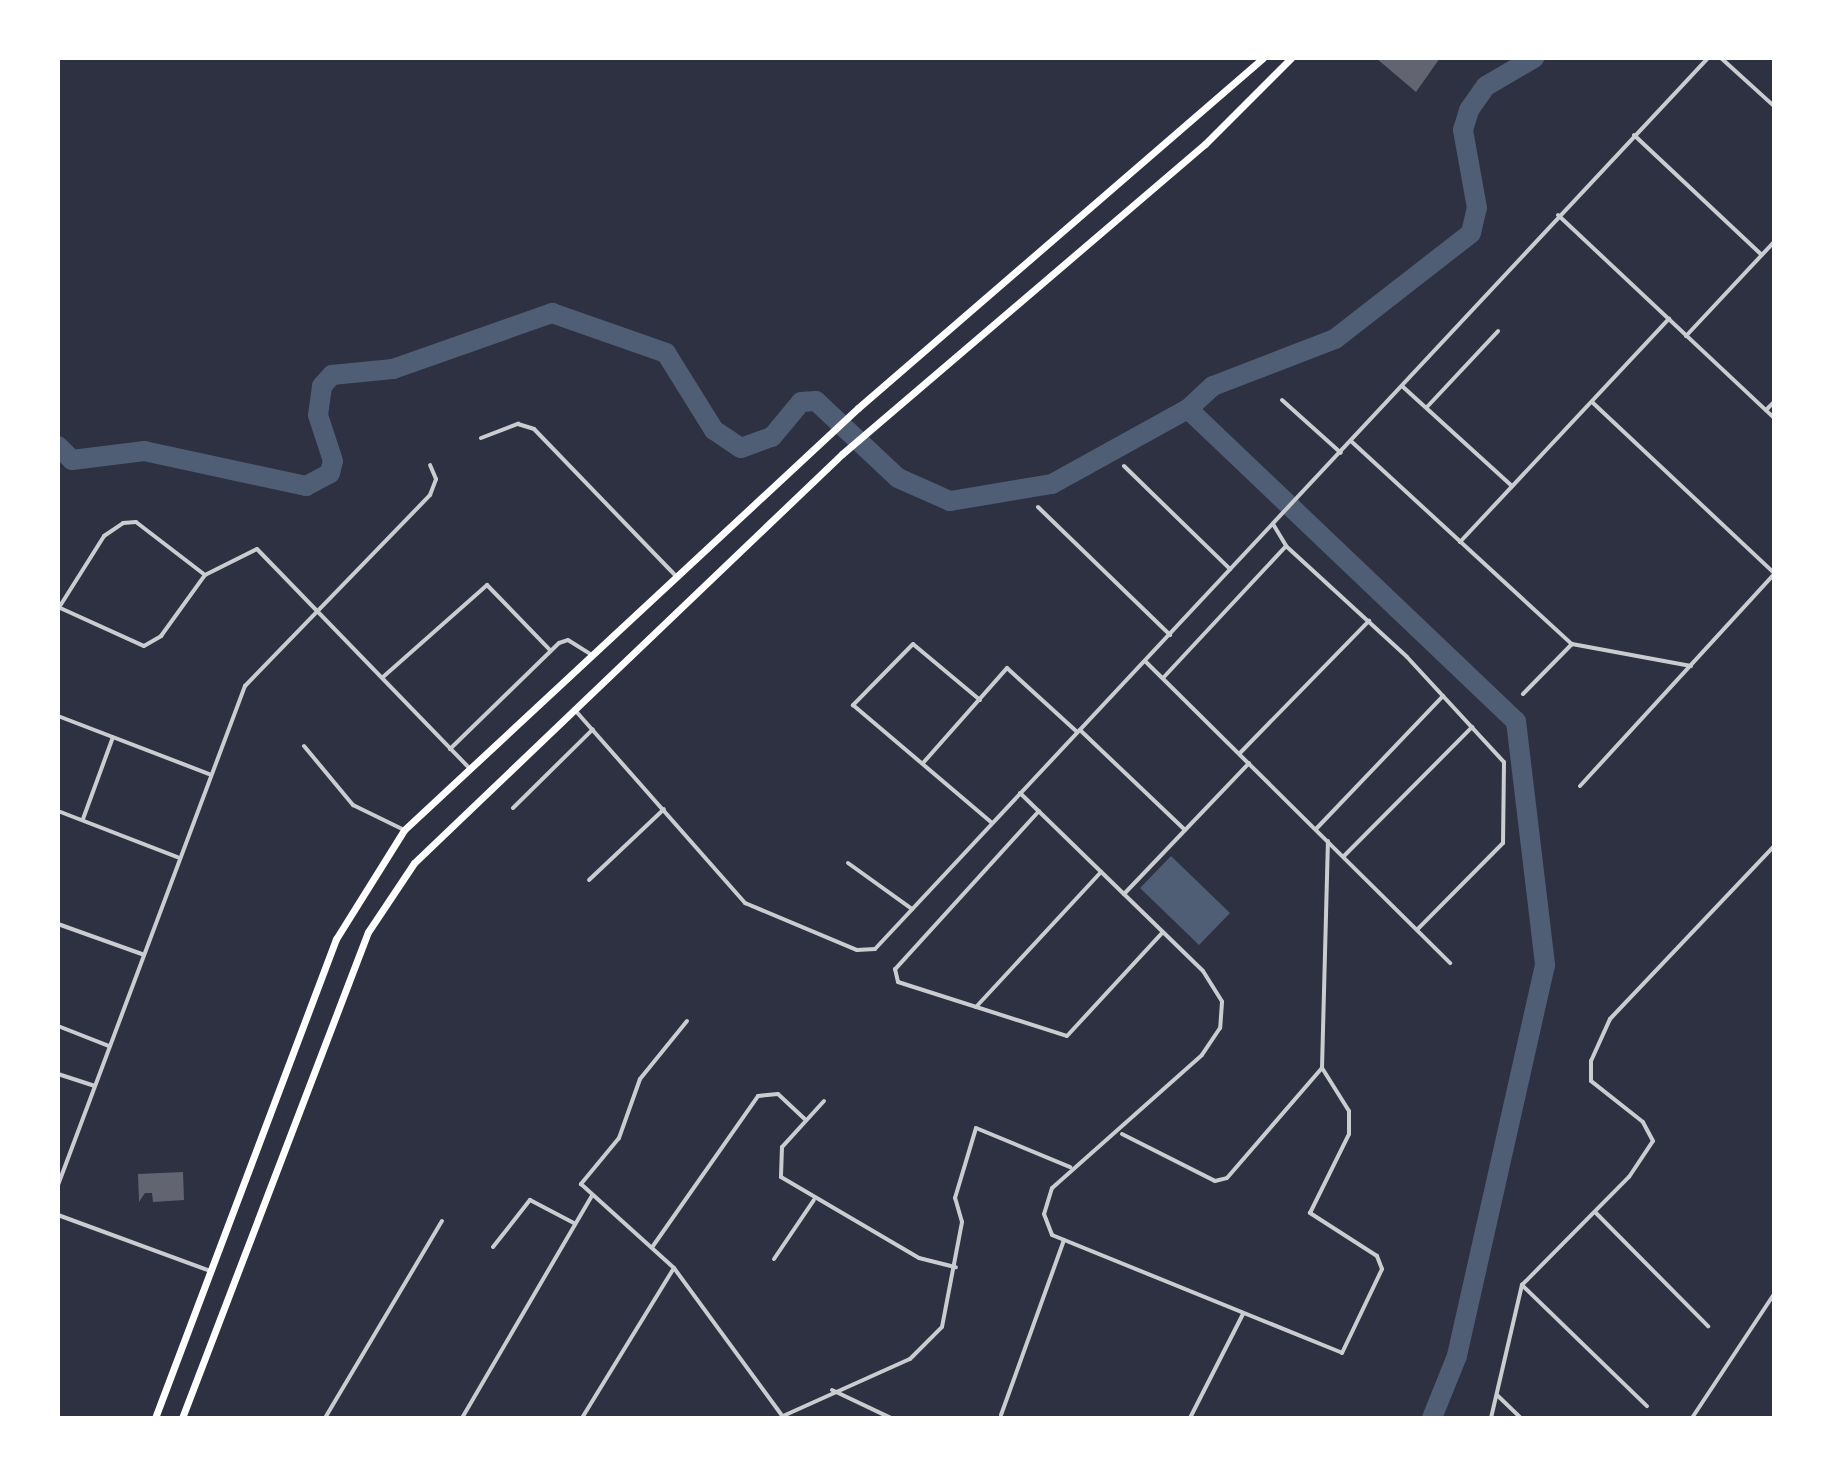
<!DOCTYPE html>
<html>
<head>
<meta charset="utf-8">
<style>
  body { margin:0 }
  #map { position:relative; width:1832px; height:1476px; overflow:hidden; background:#2d3142; font-family:"DM Sans",sans-serif }
  div>[style] { position:absolute }
  .water>* { inset:0; background:#4f5d75 }
  .river>* { height:20px; margin:-10px; padding:0 10px; transform-origin:10px; border-radius:10px; background:#4f5d75 }
  .building>* { inset:0; background:#626471 }
  .minor>* { height:4px; margin:-2px; padding:0 2px; transform-origin:2px; border-radius:2px; background:#caccd0 }
  .primary>* { height:7px; margin:-3.5px; padding:0 3.5px; transform-origin:3.5px; border-radius:3.5px; background:#fff }
  span { translate:-50% -50%; white-space:nowrap; text-align:center; line-height:1.15; -webkit-text-stroke:6px #fff; paint-order:stroke }
  .frame { position:absolute; inset:0; border:60px solid #fff; pointer-events:none }
</style>
</head>
<body>
<div id="map">
  <div class="water">
    <i style="clip-path:polygon(1171px 856px,1230px 913px,1199px 945px,1140px 888px)"></i>
  </div>
  <div class="river">
    <i style="left:1188px;top:409px;width:453px;rotate:43.6deg"></i>
    <i style="left:1516px;top:721px;width:246px;rotate:83.2deg"></i>
    <i style="left:1545px;top:965px;width:401px;rotate:102.7deg"></i>
    <i style="left:1457px;top:1356px;width:67px;rotate:112deg"></i>
    <i style="left:58px;top:446px;width:20px;rotate:45deg"></i>
    <i style="left:72px;top:460px;width:73px;rotate:-7.1deg"></i>
    <i style="left:144px;top:451px;width:166px;rotate:12.2deg"></i>
    <i style="left:306px;top:486px;width:27px;rotate:-28deg"></i>
    <i style="left:330px;top:473px;width:12px;rotate:-76deg"></i>
    <i style="left:333px;top:461px;width:48px;rotate:-108.1deg"></i>
    <i style="left:318px;top:415px;width:29px;rotate:-82deg"></i>
    <i style="left:322px;top:386px;width:15px;rotate:-48deg"></i>
    <i style="left:332px;top:375px;width:61px;rotate:-5.6deg"></i>
    <i style="left:393px;top:369px;width:169px;rotate:-19.4deg"></i>
    <i style="left:552px;top:313px;width:121px;rotate:19.3deg"></i>
    <i style="left:666px;top:353px;width:91px;rotate:58.1deg"></i>
    <i style="left:714px;top:430px;width:32px;rotate:34deg"></i>
    <i style="left:741px;top:448px;width:33px;rotate:-20deg"></i>
    <i style="left:772px;top:437px;width:45px;rotate:-50.4deg"></i>
    <i style="left:801px;top:402px;width:15px;rotate:-4deg"></i>
    <i style="left:816px;top:401px;width:112px;rotate:43.2deg"></i>
    <i style="left:898px;top:478px;width:57px;rotate:23.9deg"></i>
    <i style="left:950px;top:501px;width:103px;rotate:-9.5deg"></i>
    <i style="left:1052px;top:484px;width:155px;rotate:-28.9deg"></i>
    <i style="left:1188px;top:409px;width:34px;rotate:-43deg"></i>
    <i style="left:1213px;top:386px;width:131px;rotate:-21.1deg"></i>
    <i style="left:1335px;top:339px;width:172px;rotate:-37.9deg"></i>
    <i style="left:1471px;top:233px;width:26px;rotate:-77deg"></i>
    <i style="left:1477px;top:208px;width:79px;rotate:-100.2deg"></i>
    <i style="left:1463px;top:130px;width:21px;rotate:-73deg"></i>
    <i style="left:1469px;top:110px;width:29px;rotate:-55deg"></i>
    <i style="left:1486px;top:86px;width:56px;rotate:-30.3deg"></i>
  </div>
  <div class="building">
    <i style="clip-path:polygon(1376px 58px,1440px 58px,1416px 92px)"></i>
    <i style="clip-path:polygon(183px 1172px,184px 1200px,153px 1202px,152px 1193px,145px 1193px,139px 1202px,138px 1174px)"></i>
  </div>
  <div class="minor">
    <i style="left:1721px;top:58px;width:72px;rotate:42.2deg"></i>
    <i style="left:1634px;top:135px;width:175px;rotate:43.2deg"></i>
    <i style="left:1558px;top:215px;width:296px;rotate:43.2deg"></i>
    <i style="left:1686px;top:336px;width:129px;rotate:-46.9deg"></i>
    <i style="left:1402px;top:386px;width:149px;rotate:42.3deg"></i>
    <i style="left:1282px;top:400px;width:79px;rotate:41.9deg"></i>
    <i style="left:1592px;top:402px;width:250px;rotate:43.2deg"></i>
    <i style="left:1427px;top:407px;width:104px;rotate:-46.9deg"></i>
    <i style="left:1766px;top:410px;width:11px;rotate:-45deg"></i>
    <i style="left:481px;top:438px;width:40px;rotate:-21deg"></i>
    <i style="left:518px;top:424px;width:17px;rotate:17deg"></i>
    <i style="left:534px;top:429px;width:204px;rotate:46deg"></i>
    <i style="left:1352px;top:442px;width:299px;rotate:42.6deg"></i>
    <i style="left:1572px;top:644px;width:121px;rotate:10.5deg"></i>
    <i style="left:1124px;top:466px;width:148px;rotate:44.2deg"></i>
    <i style="left:1038px;top:507px;width:184px;rotate:44.1deg"></i>
    <i style="left:1273px;top:524px;width:26px;rotate:59deg"></i>
    <i style="left:1286px;top:546px;width:164px;rotate:42.5deg"></i>
    <i style="left:1407px;top:657px;width:143px;rotate:47.3deg"></i>
    <i style="left:1504px;top:762px;width:81px;rotate:90.7deg"></i>
    <i style="left:1503px;top:843px;width:122px;rotate:134.7deg"></i>
    <i style="left:1460px;top:542px;width:306px;rotate:-46.9deg"></i>
    <i style="left:60px;top:606px;width:83px;rotate:-57.8deg"></i>
    <i style="left:104px;top:536px;width:23px;rotate:-34deg"></i>
    <i style="left:123px;top:523px;width:13px;rotate:-4deg"></i>
    <i style="left:136px;top:522px;width:87px;rotate:37.5deg"></i>
    <i style="left:58px;top:607px;width:94px;rotate:24.4deg"></i>
    <i style="left:144px;top:646px;width:20px;rotate:-30deg"></i>
    <i style="left:161px;top:636px;width:75px;rotate:-54.2deg"></i>
    <i style="left:205px;top:575px;width:58px;rotate:-26.6deg"></i>
    <i style="left:257px;top:549px;width:305px;rotate:45.9deg"></i>
    <i style="left:1146px;top:662px;width:428px;rotate:44.7deg"></i>
    <i style="left:383px;top:677px;width:139px;rotate:-41.5deg"></i>
    <i style="left:487px;top:585px;width:91px;rotate:45.9deg"></i>
    <i style="left:1163px;top:678px;width:180px;rotate:-47deg"></i>
    <i style="left:1523px;top:694px;width:70px;rotate:-45.6deg"></i>
    <i style="left:980px;top:700px;width:87px;rotate:-140.1deg"></i>
    <i style="left:913px;top:644px;width:86px;rotate:134.5deg"></i>
    <i style="left:853px;top:705px;width:182px;rotate:40.3deg"></i>
    <i style="left:574px;top:709px;width:259px;rotate:48.6deg"></i>
    <i style="left:745px;top:903px;width:121px;rotate:22.8deg"></i>
    <i style="left:857px;top:950px;width:18px;rotate:-3deg"></i>
    <i style="left:875px;top:949px;width:1220px;rotate:-46.93deg"></i>
    <i style="left:58px;top:716px;width:162px;rotate:21deg"></i>
    <i style="left:1080px;top:730px;width:145px;rotate:43.6deg"></i>
    <i style="left:304px;top:746px;width:77px;rotate:50.3deg"></i>
    <i style="left:353px;top:805px;width:57px;rotate:26.1deg"></i>
    <i style="left:450px;top:749px;width:152px;rotate:-44.2deg"></i>
    <i style="left:559px;top:643px;width:9px;rotate:-18deg"></i>
    <i style="left:568px;top:640px;width:28px;rotate:32deg"></i>
    <i style="left:1240px;top:753px;width:185px;rotate:-45.7deg"></i>
    <i style="left:923px;top:763px;width:127px;rotate:-48.5deg"></i>
    <i style="left:1007px;top:668px;width:95px;rotate:42.4deg"></i>
    <i style="left:1580px;top:786px;width:287px;rotate:-47.5deg"></i>
    <i style="left:1020px;top:793px;width:255px;rotate:44.2deg"></i>
    <i style="left:1203px;top:971px;width:36px;rotate:58deg"></i>
    <i style="left:1222px;top:1002px;width:26px;rotate:94deg"></i>
    <i style="left:1220px;top:1028px;width:32px;rotate:124deg"></i>
    <i style="left:1202px;top:1055px;width:200px;rotate:138.4deg"></i>
    <i style="left:1052px;top:1188px;width:27px;rotate:107deg"></i>
    <i style="left:1044px;top:1214px;width:22px;rotate:69deg"></i>
    <i style="left:1052px;top:1235px;width:313px;rotate:22.1deg"></i>
    <i style="left:1342px;top:1353px;width:93px;rotate:-64.5deg"></i>
    <i style="left:1382px;top:1269px;width:14px;rotate:-111deg"></i>
    <i style="left:1377px;top:1256px;width:80px;rotate:-147.3deg"></i>
    <i style="left:1310px;top:1213px;width:88px;rotate:-63.7deg"></i>
    <i style="left:1349px;top:1134px;width:23px;rotate:-90deg"></i>
    <i style="left:1349px;top:1111px;width:51px;rotate:-122.1deg"></i>
    <i style="left:513px;top:808px;width:112px;rotate:-44.6deg"></i>
    <i style="left:58px;top:811px;width:128px;rotate:21.1deg"></i>
    <i style="left:1039px;top:811px;width:214px;rotate:132.3deg"></i>
    <i style="left:895px;top:969px;width:13px;rotate:77deg"></i>
    <i style="left:898px;top:982px;width:177px;rotate:17.7deg"></i>
    <i style="left:1067px;top:1036px;width:140px;rotate:-47.3deg"></i>
    <i style="left:83px;top:819px;width:87px;rotate:-69.9deg"></i>
    <i style="left:1316px;top:829px;width:184px;rotate:-46.3deg"></i>
    <i style="left:1344px;top:856px;width:182px;rotate:-45.2deg"></i>
    <i style="left:848px;top:863px;width:79px;rotate:35.7deg"></i>
    <i style="left:589px;top:880px;width:103px;rotate:-43.4deg"></i>
    <i style="left:1124px;top:894px;width:181px;rotate:-46.3deg"></i>
    <i style="left:58px;top:924px;width:89px;rotate:19.7deg"></i>
    <i style="left:976px;top:1007px;width:184px;rotate:-47.2deg"></i>
    <i style="left:687px;top:1021px;width:75px;rotate:129deg"></i>
    <i style="left:640px;top:1079px;width:63px;rotate:109.6deg"></i>
    <i style="left:619px;top:1138px;width:60px;rotate:129.6deg"></i>
    <i style="left:581px;top:1184px;width:125px;rotate:42.1deg"></i>
    <i style="left:674px;top:1268px;width:185px;rotate:53.8deg"></i>
    <i style="left:58px;top:1026px;width:55px;rotate:21.4deg"></i>
    <i style="left:58px;top:1074px;width:38px;rotate:18deg"></i>
    <i style="left:824px;top:1101px;width:62px;rotate:132.4deg"></i>
    <i style="left:782px;top:1147px;width:30px;rotate:92deg"></i>
    <i style="left:781px;top:1177px;width:160px;rotate:30.4deg"></i>
    <i style="left:919px;top:1258px;width:38px;rotate:14deg"></i>
    <i style="left:1122px;top:1134px;width:104px;rotate:26.8deg"></i>
    <i style="left:1215px;top:1181px;width:12px;rotate:-14deg"></i>
    <i style="left:1227px;top:1178px;width:145px;rotate:-49.2deg"></i>
    <i style="left:1322px;top:1068px;width:227px;rotate:-88.5deg"></i>
    <i style="left:58px;top:1185px;width:533px;rotate:-69.46deg"></i>
    <i style="left:245px;top:686px;width:266px;rotate:-45.9deg"></i>
    <i style="left:430px;top:495px;width:17px;rotate:-69deg"></i>
    <i style="left:436px;top:479px;width:15px;rotate:-113deg"></i>
    <i style="left:1595px;top:1212px;width:161px;rotate:45.3deg"></i>
    <i style="left:58px;top:1215px;width:162px;rotate:20.2deg"></i>
    <i style="left:653px;top:1246px;width:183px;rotate:-55deg"></i>
    <i style="left:758px;top:1096px;width:20px;rotate:-6deg"></i>
    <i style="left:778px;top:1094px;width:38px;rotate:43deg"></i>
    <i style="left:493px;top:1247px;width:60px;rotate:-51.8deg"></i>
    <i style="left:530px;top:1200px;width:50px;rotate:27.6deg"></i>
    <i style="left:774px;top:1259px;width:71px;rotate:-55.9deg"></i>
    <i style="left:1522px;top:1285px;width:174px;rotate:44.1deg"></i>
    <i style="left:832px;top:1390px;width:65px;rotate:25.4deg"></i>
    <i style="left:1497px;top:1395px;width:33px;rotate:44deg"></i>
    <i style="left:1001px;top:1415px;width:186px;rotate:-70.2deg"></i>
    <i style="left:783px;top:1416px;width:139px;rotate:-24.2deg"></i>
    <i style="left:910px;top:1359px;width:45px;rotate:-45deg"></i>
    <i style="left:942px;top:1327px;width:107px;rotate:-79.2deg"></i>
    <i style="left:962px;top:1222px;width:25px;rotate:-106deg"></i>
    <i style="left:955px;top:1198px;width:73px;rotate:-73.3deg"></i>
    <i style="left:976px;top:1128px;width:102px;rotate:22.5deg"></i>
    <i style="left:325px;top:1418px;width:229px;rotate:-59.3deg"></i>
    <i style="left:462px;top:1418px;width:256px;rotate:-59.7deg"></i>
    <i style="left:582px;top:1418px;width:176px;rotate:-58.5deg"></i>
    <i style="left:1190px;top:1418px;width:117px;rotate:-63deg"></i>
    <i style="left:1491px;top:1418px;width:137px;rotate:-76.9deg"></i>
    <i style="left:1522px;top:1285px;width:152px;rotate:-45.3deg"></i>
    <i style="left:1629px;top:1177px;width:43px;rotate:-56.3deg"></i>
    <i style="left:1653px;top:1141px;width:21px;rotate:-118deg"></i>
    <i style="left:1643px;top:1122px;width:66px;rotate:-141.7deg"></i>
    <i style="left:1591px;top:1081px;width:20px;rotate:-90deg"></i>
    <i style="left:1591px;top:1061px;width:46px;rotate:-65.7deg"></i>
    <i style="left:1610px;top:1019px;width:238px;rotate:-46.5deg"></i>
    <i style="left:1692px;top:1418px;width:149px;rotate:-56.5deg"></i>
  </div>
  <div class="primary">
    <i style="left:155px;top:1418px;width:512px;rotate:-69.3deg"></i>
    <i style="left:336px;top:939px;width:128px;rotate:-58deg"></i>
    <i style="left:404px;top:830px;width:620px;rotate:-42.91deg"></i>
    <i style="left:858px;top:408px;width:535px;rotate:-40.83deg"></i>
    <i style="left:182px;top:1418px;width:520px;rotate:-69.06deg"></i>
    <i style="left:368px;top:932px;width:83px;rotate:-56.3deg"></i>
    <i style="left:414px;top:863px;width:592px;rotate:-43.7deg"></i>
    <i style="left:842px;top:454px;width:477px;rotate:-40.5deg"></i>
    <i style="left:1205px;top:144px;width:122px;rotate:-45deg"></i>
  </div>
  <div class="frame"></div>
</div>
</body>
</html>
